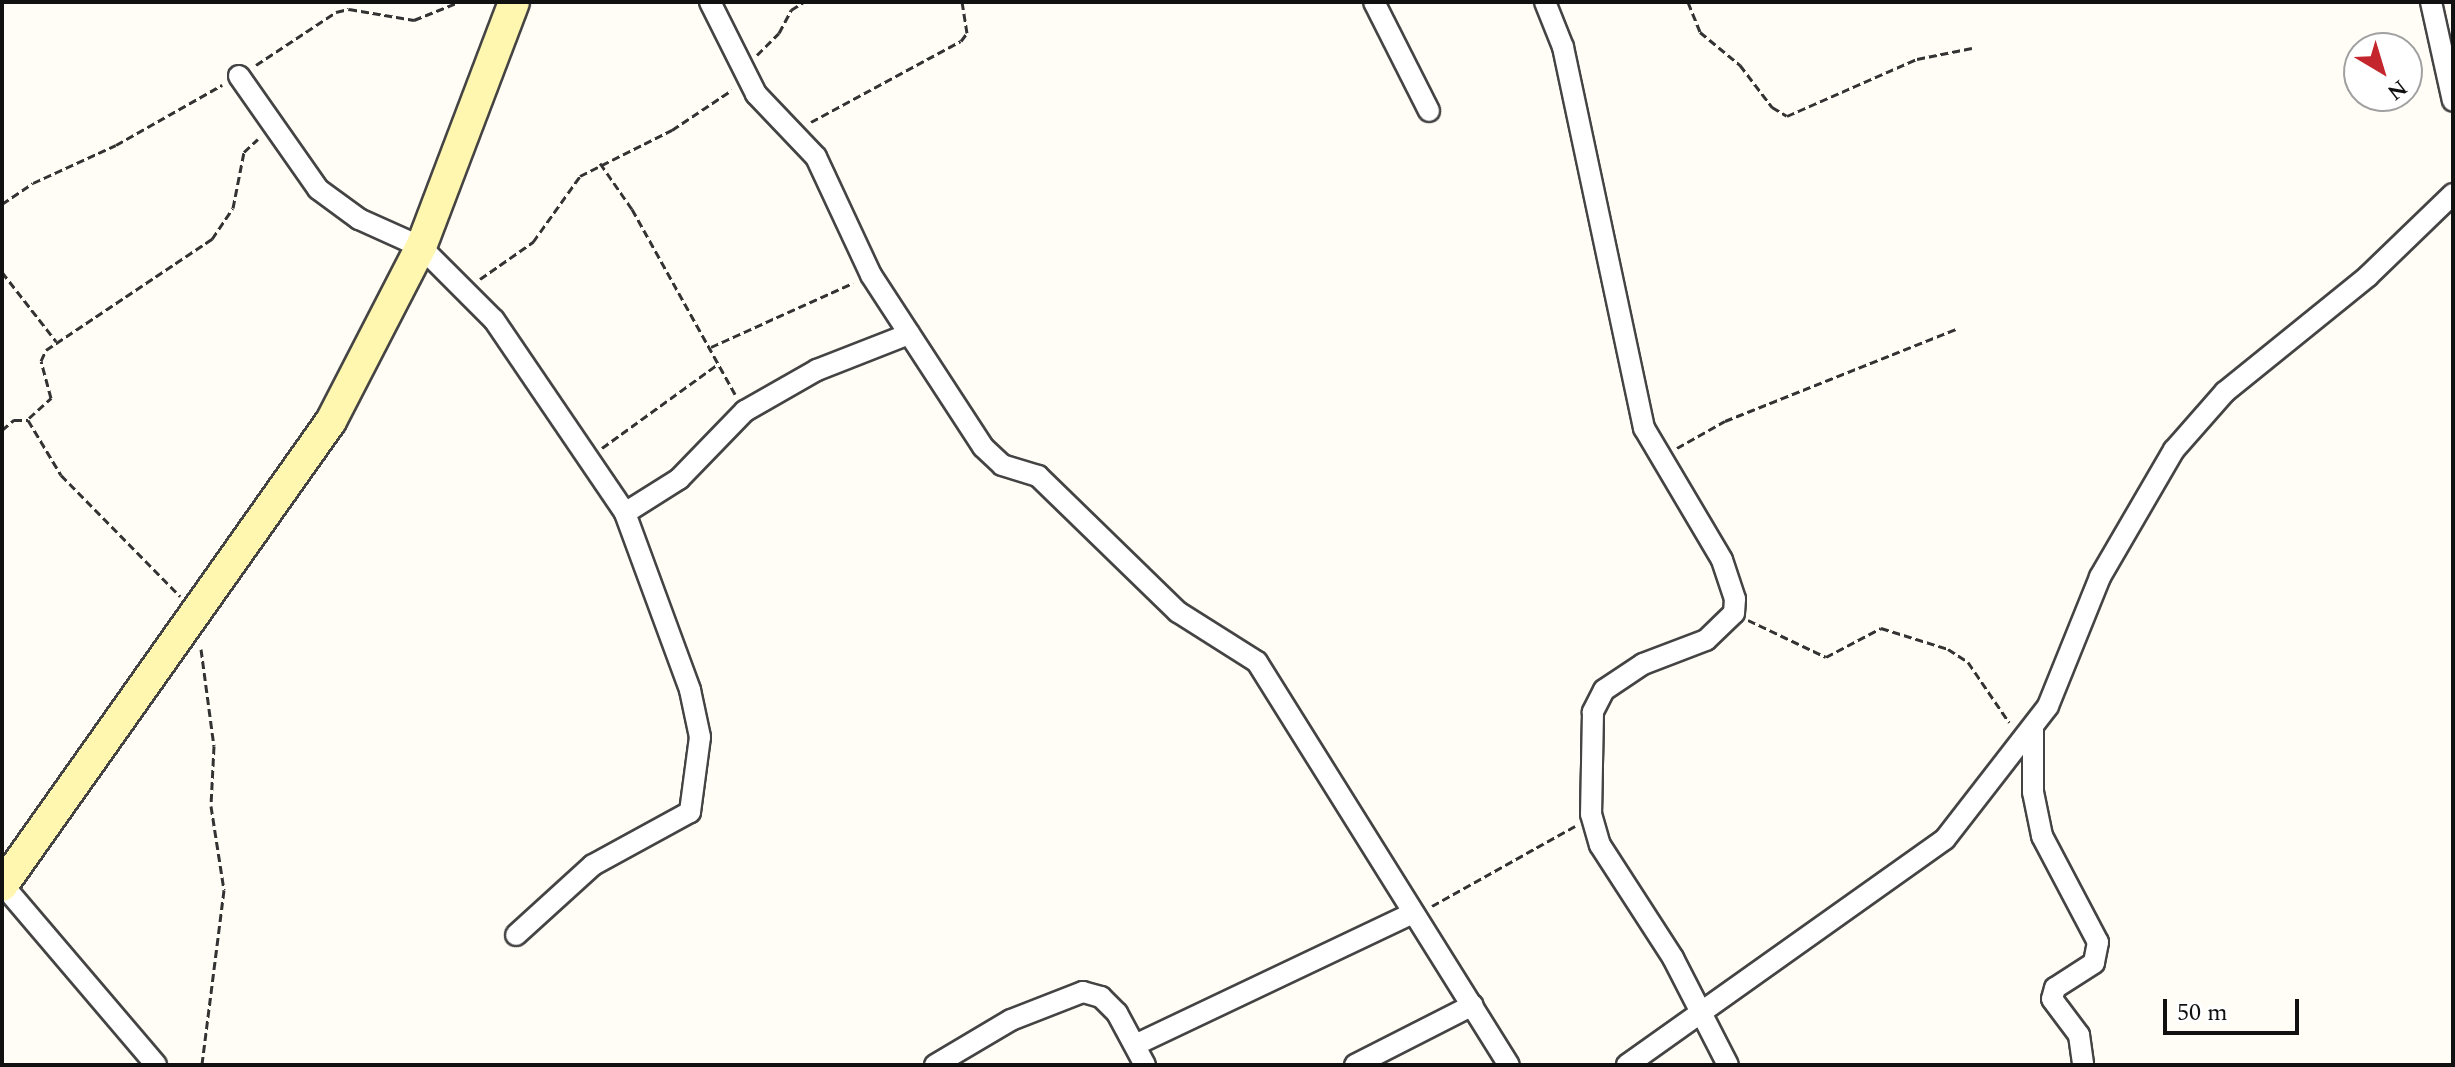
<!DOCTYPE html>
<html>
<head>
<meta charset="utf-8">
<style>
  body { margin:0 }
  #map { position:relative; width:2455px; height:1067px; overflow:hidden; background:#fffdf5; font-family:Spectral,serif }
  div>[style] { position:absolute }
  .path>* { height:3px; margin-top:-1.5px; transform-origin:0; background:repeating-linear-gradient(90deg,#333 0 8px,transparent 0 12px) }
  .roads { filter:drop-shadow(2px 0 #444) drop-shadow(-2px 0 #444) drop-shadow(0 2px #444) drop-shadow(0 -2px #444) }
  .street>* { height:20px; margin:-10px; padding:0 10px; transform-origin:10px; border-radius:10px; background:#fff }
  .secondary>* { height:30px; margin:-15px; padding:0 15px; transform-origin:15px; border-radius:15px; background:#fff6b0 }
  span { translate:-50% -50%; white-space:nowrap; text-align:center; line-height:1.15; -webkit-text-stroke:8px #fff; paint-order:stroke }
  .frame { position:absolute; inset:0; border:4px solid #111; pointer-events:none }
  .north { position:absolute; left:2343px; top:32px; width:80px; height:80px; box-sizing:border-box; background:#fff; border:2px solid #a0a0a0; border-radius:50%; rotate:142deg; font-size:22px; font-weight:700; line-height:32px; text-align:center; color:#111 }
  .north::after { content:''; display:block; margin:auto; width:28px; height:36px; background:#c4262e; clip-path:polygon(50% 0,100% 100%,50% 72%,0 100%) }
  .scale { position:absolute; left:2163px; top:999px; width:136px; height:36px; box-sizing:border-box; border:4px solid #111; border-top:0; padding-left:10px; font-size:24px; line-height:28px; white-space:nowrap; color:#111; -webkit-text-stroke:6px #fff; paint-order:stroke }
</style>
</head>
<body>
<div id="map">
  <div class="path">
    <i style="left:1688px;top:2px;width:32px;rotate:68deg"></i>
    <i style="left:1700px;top:32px;width:52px;rotate:39.5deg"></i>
    <i style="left:1740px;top:65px;width:53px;rotate:52.7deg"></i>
    <i style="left:1772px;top:107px;width:17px;rotate:31deg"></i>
    <i style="left:1787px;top:116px;width:142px;rotate:-23.7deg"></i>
    <i style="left:1917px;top:59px;width:56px;rotate:-11.3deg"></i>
    <i style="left:757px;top:55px;width:31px;rotate:-45deg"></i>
    <i style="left:779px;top:33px;width:26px;rotate:-62deg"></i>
    <i style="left:791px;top:10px;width:15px;rotate:-32deg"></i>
    <i style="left:256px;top:65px;width:96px;rotate:-33.5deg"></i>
    <i style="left:336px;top:12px;width:13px;rotate:-13deg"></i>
    <i style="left:349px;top:9px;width:66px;rotate:9.6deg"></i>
    <i style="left:414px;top:20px;width:48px;rotate:-21.8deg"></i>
    <i style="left:811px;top:122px;width:170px;rotate:-28.4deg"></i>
    <i style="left:961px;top:41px;width:10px;rotate:-53deg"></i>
    <i style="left:967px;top:33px;width:31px;rotate:-99deg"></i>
    <i style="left:600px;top:163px;width:56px;rotate:55.2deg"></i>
    <i style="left:632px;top:209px;width:212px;rotate:60.9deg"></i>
    <i style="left:2px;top:204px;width:37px;rotate:-34deg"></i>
    <i style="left:33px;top:183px;width:91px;rotate:-24.6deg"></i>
    <i style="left:116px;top:145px;width:122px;rotate:-29.5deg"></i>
    <i style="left:2px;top:272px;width:88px;rotate:52deg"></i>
    <i style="left:480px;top:279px;width:65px;rotate:-34.9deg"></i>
    <i style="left:533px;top:242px;width:81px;rotate:-54.5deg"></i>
    <i style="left:580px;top:176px;width:103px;rotate:-26.6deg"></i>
    <i style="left:672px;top:130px;width:72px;rotate:-33.7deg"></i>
    <i style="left:711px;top:347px;width:156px;rotate:-24.3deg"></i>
    <i style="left:29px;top:418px;width:30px;rotate:-42deg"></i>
    <i style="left:51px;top:398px;width:38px;rotate:-105deg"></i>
    <i style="left:41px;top:361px;width:12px;rotate:-66deg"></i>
    <i style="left:46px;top:350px;width:200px;rotate:-33.8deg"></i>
    <i style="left:212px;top:239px;width:37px;rotate:-56deg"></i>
    <i style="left:233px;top:208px;width:57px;rotate:-78.9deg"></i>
    <i style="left:244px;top:152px;width:19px;rotate:-43deg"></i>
    <i style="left:2px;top:430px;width:16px;rotate:-40deg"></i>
    <i style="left:14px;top:420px;width:14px"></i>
    <i style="left:28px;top:420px;width:64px;rotate:59deg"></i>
    <i style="left:61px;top:475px;width:170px;rotate:45.5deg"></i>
    <i style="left:602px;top:448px;width:143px;rotate:-35.9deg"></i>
    <i style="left:1677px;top:448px;width:55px;rotate:-29.4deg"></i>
    <i style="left:1725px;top:421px;width:249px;rotate:-21.7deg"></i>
    <i style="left:1748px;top:620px;width:86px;rotate:25.4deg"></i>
    <i style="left:1826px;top:657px;width:62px;rotate:-27.8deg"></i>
    <i style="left:1881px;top:628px;width:70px;rotate:17.4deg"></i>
    <i style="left:1948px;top:649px;width:24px;rotate:33deg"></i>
    <i style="left:1968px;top:662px;width:73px;rotate:55.7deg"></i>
    <i style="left:201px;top:649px;width:98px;rotate:82.4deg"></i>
    <i style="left:214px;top:746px;width:60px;rotate:92.9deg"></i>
    <i style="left:211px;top:806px;width:85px;rotate:81.2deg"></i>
    <i style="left:224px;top:890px;width:176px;rotate:97.2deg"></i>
    <i style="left:1432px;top:906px;width:164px;rotate:-29.2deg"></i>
  </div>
  <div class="roads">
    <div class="street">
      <i style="left:710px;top:2px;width:103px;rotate:63.4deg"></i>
      <i style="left:756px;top:94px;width:87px;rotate:46.4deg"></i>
      <i style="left:816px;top:157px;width:130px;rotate:65deg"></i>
      <i style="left:871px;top:275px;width:205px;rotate:56.9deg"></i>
      <i style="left:983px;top:447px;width:26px;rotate:43deg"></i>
      <i style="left:1002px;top:465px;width:38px;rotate:17deg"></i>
      <i style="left:1038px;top:476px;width:195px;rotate:44.2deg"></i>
      <i style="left:1178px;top:612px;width:93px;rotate:32.3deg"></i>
      <i style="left:1257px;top:662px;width:475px;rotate:58deg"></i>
      <i style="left:1374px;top:2px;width:122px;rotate:63.2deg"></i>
      <i style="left:1545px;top:2px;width:48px;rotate:68.2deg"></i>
      <i style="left:1563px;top:47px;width:390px;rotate:78deg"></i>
      <i style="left:1644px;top:428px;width:153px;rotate:59.4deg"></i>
      <i style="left:1722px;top:560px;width:41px;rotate:71.6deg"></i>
      <i style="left:1735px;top:599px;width:14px;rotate:94deg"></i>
      <i style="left:1734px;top:613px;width:39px;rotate:136deg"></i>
      <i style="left:1706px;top:640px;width:67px;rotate:159.1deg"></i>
      <i style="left:1643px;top:664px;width:47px;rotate:146.3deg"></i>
      <i style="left:1604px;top:690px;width:25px;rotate:117deg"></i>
      <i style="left:1593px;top:712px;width:102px;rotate:91.1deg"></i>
      <i style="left:1591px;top:814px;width:32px;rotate:74deg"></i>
      <i style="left:1600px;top:845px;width:135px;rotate:57.1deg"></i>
      <i style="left:1673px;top:958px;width:120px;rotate:62.8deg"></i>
      <i style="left:2431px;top:2px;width:101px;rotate:77.5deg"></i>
      <i style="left:239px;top:76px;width:138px;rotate:55deg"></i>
      <i style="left:318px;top:189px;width:51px;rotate:36.2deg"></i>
      <i style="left:359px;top:219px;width:68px;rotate:24.3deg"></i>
      <i style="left:421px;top:247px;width:103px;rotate:45deg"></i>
      <i style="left:494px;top:320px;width:233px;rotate:55.8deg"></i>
      <i style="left:625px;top:513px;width:189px;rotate:69.8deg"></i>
      <i style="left:690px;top:690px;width:48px;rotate:78deg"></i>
      <i style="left:700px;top:737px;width:76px;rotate:97.6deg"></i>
      <i style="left:690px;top:812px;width:111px;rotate:151.3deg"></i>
      <i style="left:593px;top:865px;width:104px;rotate:137.7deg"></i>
      <i style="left:625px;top:513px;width:64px;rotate:-32.2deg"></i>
      <i style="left:679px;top:479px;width:95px;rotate:-45.9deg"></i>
      <i style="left:745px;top:411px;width:83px;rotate:-29.7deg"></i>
      <i style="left:817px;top:370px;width:99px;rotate:-21.4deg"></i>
      <i style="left:2033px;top:729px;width:63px;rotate:90deg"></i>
      <i style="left:2033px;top:792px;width:45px;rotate:78.4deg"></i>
      <i style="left:2042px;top:836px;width:120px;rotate:62.2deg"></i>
      <i style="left:2098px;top:942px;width:21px;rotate:101deg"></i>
      <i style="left:2094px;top:963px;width:46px;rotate:147.3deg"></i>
      <i style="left:2055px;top:988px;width:11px;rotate:105deg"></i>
      <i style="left:2052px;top:999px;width:45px;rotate:53.1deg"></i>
      <i style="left:2079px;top:1035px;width:30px;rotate:82deg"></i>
      <i style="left:3px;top:885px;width:236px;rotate:49.6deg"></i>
      <i style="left:1135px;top:1045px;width:306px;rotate:-25.4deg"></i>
      <i style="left:935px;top:1065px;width:88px;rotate:-30.6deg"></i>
      <i style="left:1011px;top:1020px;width:77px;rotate:-21.3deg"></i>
      <i style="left:1083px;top:992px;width:19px;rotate:16deg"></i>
      <i style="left:1101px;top:997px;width:23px;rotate:45deg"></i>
      <i style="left:1117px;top:1013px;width:59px;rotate:61.7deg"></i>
      <i style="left:1355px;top:1065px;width:132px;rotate:-27deg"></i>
      <i style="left:1627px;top:1065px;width:390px;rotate:-35.4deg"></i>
      <i style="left:1945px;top:839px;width:168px;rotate:-52.2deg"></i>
      <i style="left:2048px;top:706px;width:139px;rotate:-68deg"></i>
      <i style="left:2100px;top:577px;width:147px;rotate:-59.8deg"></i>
      <i style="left:2174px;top:450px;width:77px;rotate:-48.7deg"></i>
      <i style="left:2225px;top:392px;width:184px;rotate:-39deg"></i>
      <i style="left:2368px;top:276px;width:118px;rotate:-44deg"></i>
    </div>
    <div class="secondary">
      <i style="left:2px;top:886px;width:570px;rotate:-54.72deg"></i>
      <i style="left:331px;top:421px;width:196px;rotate:-62.7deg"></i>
      <i style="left:421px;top:247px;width:262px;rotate:-69.2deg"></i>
    </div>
  </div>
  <div class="frame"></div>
  <div class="north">N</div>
  <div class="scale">50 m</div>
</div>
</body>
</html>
